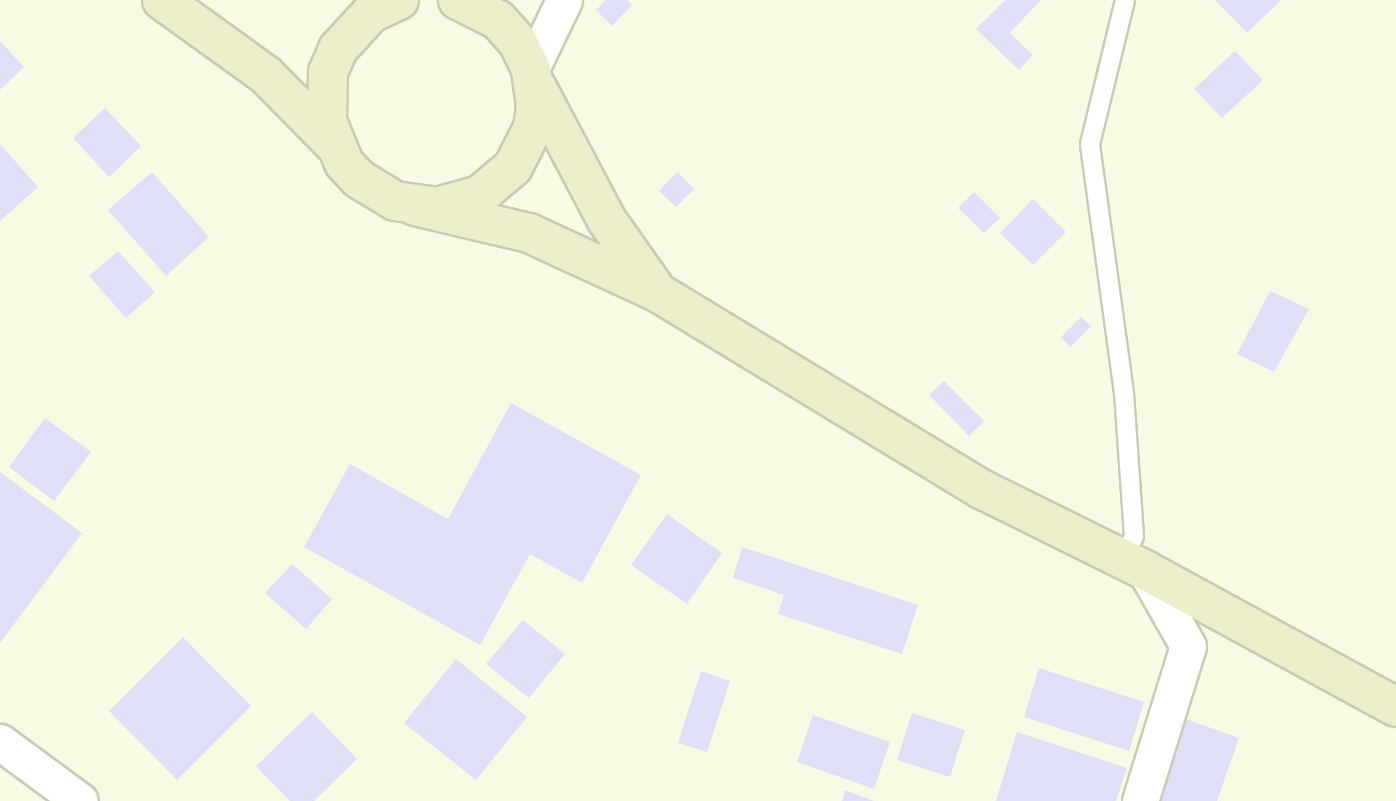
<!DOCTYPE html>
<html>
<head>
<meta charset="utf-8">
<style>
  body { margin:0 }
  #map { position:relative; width:1396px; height:801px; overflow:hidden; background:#f7fbe3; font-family:"Playfair Display",serif }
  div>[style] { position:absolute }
  .building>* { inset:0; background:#dfe0f7 }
  .roads { filter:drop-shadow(2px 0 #c8cbb5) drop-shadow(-2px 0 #c8cbb5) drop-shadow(0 2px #c8cbb5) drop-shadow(0 -2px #c8cbb5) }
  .service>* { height:18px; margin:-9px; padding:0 9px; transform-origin:9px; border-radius:9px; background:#fff }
  .minor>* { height:35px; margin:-17.5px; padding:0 17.5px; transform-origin:17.5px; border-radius:17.5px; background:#fff }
  .secondary>* { height:38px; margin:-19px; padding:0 19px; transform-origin:19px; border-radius:19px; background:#ecefca }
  span { translate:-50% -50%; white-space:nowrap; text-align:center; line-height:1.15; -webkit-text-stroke:6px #fff; paint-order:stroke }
</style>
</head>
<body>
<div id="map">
  <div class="building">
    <i style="clip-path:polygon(606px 0,627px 0,632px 5px,612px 26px,596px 10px)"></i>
    <i style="clip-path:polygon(1005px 0,1041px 0,1010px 33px,1033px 55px,1019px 70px,976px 29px)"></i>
    <i style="clip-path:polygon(1215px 0,1281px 0,1247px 33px)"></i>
    <i style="clip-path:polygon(0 41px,24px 67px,0 90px)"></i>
    <i style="clip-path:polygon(1235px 51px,1263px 80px,1222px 118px,1194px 89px)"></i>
    <i style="clip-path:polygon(105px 108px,141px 146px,109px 177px,73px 138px)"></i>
    <i style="clip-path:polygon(0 144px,38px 187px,0 221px)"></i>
    <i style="clip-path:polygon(152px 172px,209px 237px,166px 276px,108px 210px)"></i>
    <i style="clip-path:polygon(677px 172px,694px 189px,676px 207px,659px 191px)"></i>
    <i style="clip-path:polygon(974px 192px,1000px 218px,984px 233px,958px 208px)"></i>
    <i style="clip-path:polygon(1033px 199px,1066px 232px,1033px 265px,1000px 233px)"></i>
    <i style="clip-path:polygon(118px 251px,155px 292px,126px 318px,89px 276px)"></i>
    <i style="clip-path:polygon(1270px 291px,1309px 309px,1274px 372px,1237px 354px)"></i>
    <i style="clip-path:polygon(1081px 317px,1091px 326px,1070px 347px,1061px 337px)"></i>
    <i style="clip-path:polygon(944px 381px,984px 421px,969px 436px,929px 395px)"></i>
    <i style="clip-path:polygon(511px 403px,641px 475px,582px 583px,530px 554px,480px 645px,304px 547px,350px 464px,448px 519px)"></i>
    <i style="clip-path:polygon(45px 418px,91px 452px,54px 501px,9px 467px)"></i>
    <i style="clip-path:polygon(0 472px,82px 533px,0 643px)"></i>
    <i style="clip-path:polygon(667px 514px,722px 553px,687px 604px,631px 565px)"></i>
    <i style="clip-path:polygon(742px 547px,918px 605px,902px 654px,778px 614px,784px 595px,733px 578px)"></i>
    <i style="clip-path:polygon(292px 564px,332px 599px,306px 629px,265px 593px)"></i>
    <i style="clip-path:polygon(523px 620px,565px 654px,529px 698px,486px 664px)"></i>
    <i style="clip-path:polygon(183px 637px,251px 706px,177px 780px,109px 711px)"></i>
    <i style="clip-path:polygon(456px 659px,527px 717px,476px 780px,404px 723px)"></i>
    <i style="clip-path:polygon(1039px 668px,1144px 702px,1129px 751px,1024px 717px)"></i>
    <i style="clip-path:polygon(701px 671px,730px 681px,707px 752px,678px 743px)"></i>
    <i style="clip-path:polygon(312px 712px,357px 759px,314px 801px,290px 801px,256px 766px)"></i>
    <i style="clip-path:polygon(912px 713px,965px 730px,950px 777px,897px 760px)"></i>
    <i style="clip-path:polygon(813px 715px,890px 742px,874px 789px,797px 762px)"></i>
    <i style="clip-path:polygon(1186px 719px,1239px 738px,1217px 801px,1158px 801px)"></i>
    <i style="clip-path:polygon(1017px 732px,1127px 768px,1116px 801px,996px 801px)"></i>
    <i style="clip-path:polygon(845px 790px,874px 801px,842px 801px)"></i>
  </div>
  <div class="roads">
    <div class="service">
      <i style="left:1123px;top:560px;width:26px;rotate:-65deg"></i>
      <i style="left:1134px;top:536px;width:143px;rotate:-94deg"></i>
      <i style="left:1124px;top:393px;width:251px;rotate:-97.8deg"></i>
      <i style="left:1090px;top:144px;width:148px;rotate:-76.3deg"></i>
    </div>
    <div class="minor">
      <i style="left:531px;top:69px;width:76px;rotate:-64.4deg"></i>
      <i style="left:0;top:742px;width:99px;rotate:36.4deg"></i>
      <i style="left:1140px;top:801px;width:162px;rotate:-72.8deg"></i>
      <i style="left:1188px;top:646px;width:87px;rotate:-119.5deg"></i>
    </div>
    <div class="secondary">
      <i style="left:162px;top:0;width:128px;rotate:35.8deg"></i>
      <i style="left:266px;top:75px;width:97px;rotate:45.4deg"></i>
      <i style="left:399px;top:0;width:31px;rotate:155deg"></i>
      <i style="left:371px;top:13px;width:49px;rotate:132.5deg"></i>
      <i style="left:338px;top:49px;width:25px;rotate:113deg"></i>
      <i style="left:328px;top:72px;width:49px;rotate:91.2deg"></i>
      <i style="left:327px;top:121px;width:45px;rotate:68deg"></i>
      <i style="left:344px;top:163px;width:22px;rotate:47deg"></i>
      <i style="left:359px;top:179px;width:42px;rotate:31.4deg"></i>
      <i style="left:395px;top:201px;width:42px;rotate:8.1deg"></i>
      <i style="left:437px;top:207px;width:45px;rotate:-15.6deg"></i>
      <i style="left:480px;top:195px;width:43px;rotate:-40.3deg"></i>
      <i style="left:513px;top:167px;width:44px;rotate:-62.9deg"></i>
      <i style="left:533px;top:128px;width:22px;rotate:-82deg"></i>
      <i style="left:536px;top:106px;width:37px;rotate:-98deg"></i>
      <i style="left:531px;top:69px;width:30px;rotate:-116deg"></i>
      <i style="left:518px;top:42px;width:30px;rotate:-132deg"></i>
      <i style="left:498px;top:20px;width:45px;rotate:-153.4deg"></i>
      <i style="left:536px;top:86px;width:150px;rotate:62.2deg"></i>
      <i style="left:606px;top:219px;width:87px;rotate:54.8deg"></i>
      <i style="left:415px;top:206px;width:117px;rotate:13.3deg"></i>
      <i style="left:529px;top:233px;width:141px;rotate:24.7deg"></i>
      <i style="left:657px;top:292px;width:381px;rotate:31.3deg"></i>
      <i style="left:983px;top:490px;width:181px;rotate:26.3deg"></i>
      <i style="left:1145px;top:570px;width:286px;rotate:28.6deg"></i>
    </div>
  </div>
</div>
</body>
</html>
